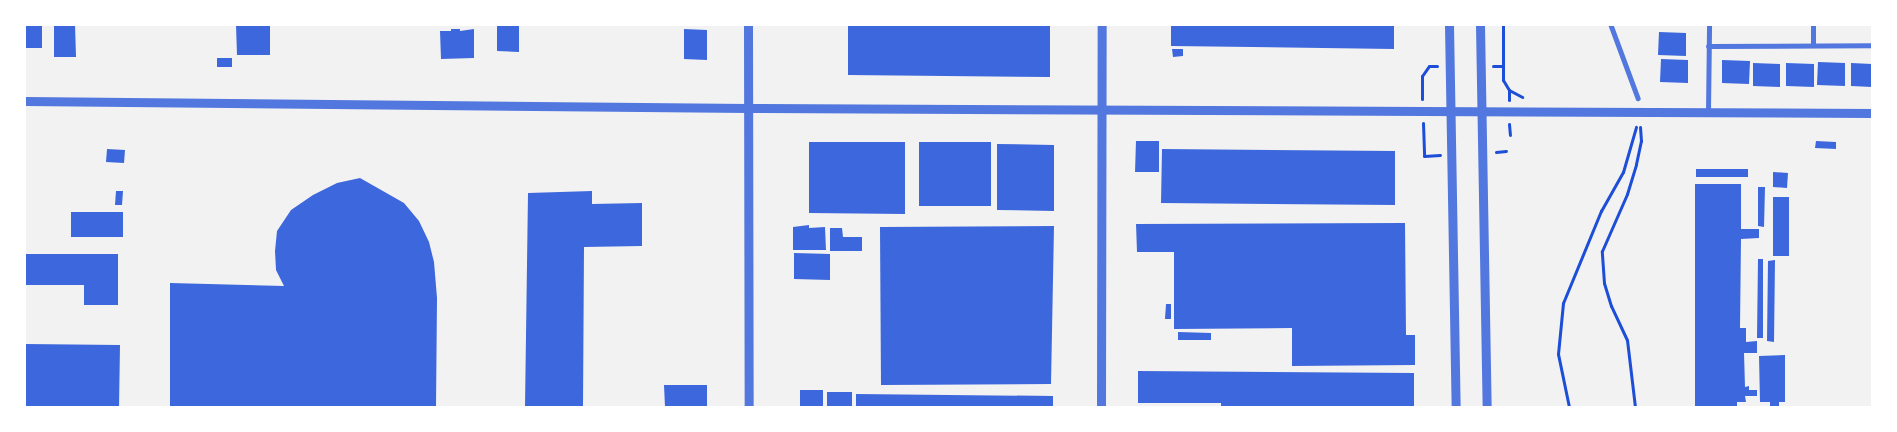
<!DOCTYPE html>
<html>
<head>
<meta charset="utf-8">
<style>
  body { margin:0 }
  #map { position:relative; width:1897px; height:432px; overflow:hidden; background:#f2f2f2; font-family:"Roboto Condensed",sans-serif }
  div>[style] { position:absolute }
  .building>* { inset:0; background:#3d67dc }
  .path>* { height:3px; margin:-1.5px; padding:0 1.5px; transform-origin:1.5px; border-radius:1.5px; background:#1d4ed8 }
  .pedestrian>* { height:4.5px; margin:-2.25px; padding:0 2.25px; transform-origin:2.25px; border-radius:2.25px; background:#5277de }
  .minor>* { height:5px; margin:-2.5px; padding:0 2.5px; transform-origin:2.5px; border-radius:2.5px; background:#5277de }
  .tertiary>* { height:9px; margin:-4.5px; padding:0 4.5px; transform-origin:4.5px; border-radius:4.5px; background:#5277de }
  span { translate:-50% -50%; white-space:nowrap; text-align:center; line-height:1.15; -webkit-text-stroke:4px #fff; paint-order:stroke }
  .frame { position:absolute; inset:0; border:26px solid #fff; pointer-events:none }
</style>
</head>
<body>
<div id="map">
  <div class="building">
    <i style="clip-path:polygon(25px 25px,42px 25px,42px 48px,25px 48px)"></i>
    <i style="clip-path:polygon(54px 25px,75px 25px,76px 57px,54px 57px)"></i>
    <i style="clip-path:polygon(236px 25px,270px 25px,270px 55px,237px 55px)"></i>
    <i style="clip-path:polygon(497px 25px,519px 25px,519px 52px,497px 51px)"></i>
    <i style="clip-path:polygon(848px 25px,1050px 25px,1050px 77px,848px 75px)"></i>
    <i style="clip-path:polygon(1171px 25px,1394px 25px,1394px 49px,1171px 46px)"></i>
    <i style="clip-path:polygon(451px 29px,460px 29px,460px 31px,474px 29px,474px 58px,441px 59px,440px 31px,451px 31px)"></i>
    <i style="clip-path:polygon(684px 29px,707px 30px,707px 60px,684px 59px)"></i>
    <i style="clip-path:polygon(1659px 32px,1686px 33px,1686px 56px,1658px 55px)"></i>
    <i style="clip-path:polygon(1172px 49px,1183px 49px,1183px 56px,1173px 57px)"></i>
    <i style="clip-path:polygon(217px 58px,232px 58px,232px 67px,217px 67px)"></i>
    <i style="clip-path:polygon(1661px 59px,1688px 60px,1688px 83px,1660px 82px)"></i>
    <i style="clip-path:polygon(1722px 60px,1750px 61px,1749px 84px,1722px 83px)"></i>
    <i style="clip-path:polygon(1818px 62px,1845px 63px,1845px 86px,1817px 85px)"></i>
    <i style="clip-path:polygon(1753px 63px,1780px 64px,1780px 87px,1753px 86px)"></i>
    <i style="clip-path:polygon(1786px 63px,1814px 64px,1814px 87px,1786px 86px)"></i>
    <i style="clip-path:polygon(1851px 63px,1872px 64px,1872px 87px,1851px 86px)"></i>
    <i style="clip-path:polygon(1136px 141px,1159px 141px,1159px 172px,1135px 172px)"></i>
    <i style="clip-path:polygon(1816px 141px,1836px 142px,1836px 149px,1815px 148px)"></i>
    <i style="clip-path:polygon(809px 142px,905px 142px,905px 214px,809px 213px)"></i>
    <i style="clip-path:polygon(919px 142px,991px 142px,991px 206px,919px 206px)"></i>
    <i style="clip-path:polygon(997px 144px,1054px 145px,1054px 211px,997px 210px)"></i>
    <i style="clip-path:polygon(107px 149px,125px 150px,124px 163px,106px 162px)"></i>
    <i style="clip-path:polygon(1162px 149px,1395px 151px,1395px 205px,1161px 203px)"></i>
    <i style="clip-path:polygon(1696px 169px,1748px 169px,1748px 177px,1696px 177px)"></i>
    <i style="clip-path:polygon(1773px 172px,1788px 173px,1787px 188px,1773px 187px)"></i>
    <i style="clip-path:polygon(360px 178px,404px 203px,419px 221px,429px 242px,434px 262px,437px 298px,436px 407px,170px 407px,170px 283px,284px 286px,276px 270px,275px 251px,277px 231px,291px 210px,313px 195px,337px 183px)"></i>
    <i style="clip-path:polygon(1695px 184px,1741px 184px,1741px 229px,1759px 229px,1759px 238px,1741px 239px,1740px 328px,1746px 328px,1746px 342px,1757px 341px,1757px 353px,1744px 353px,1745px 387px,1749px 386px,1749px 390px,1757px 390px,1757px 396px,1745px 396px,1746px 402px,1737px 402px,1737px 407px,1695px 407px)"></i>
    <i style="clip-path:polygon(1758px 187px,1765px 187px,1764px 227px,1758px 226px)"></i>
    <i style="clip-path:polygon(116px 191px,123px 191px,122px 205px,115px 205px)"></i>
    <i style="clip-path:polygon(592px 191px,592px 204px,642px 203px,642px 246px,584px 247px,583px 407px,525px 407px,528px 193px)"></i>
    <i style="clip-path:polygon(1773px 197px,1789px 197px,1789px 256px,1773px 256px)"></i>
    <i style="clip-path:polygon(71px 212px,123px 212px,123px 237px,71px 237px)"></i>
    <i style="clip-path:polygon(1405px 223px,1406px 335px,1415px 335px,1415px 365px,1292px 366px,1292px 328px,1174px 329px,1174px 252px,1137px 252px,1136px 224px)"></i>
    <i style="clip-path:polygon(809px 225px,809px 228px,825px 227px,826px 250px,793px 250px,793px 227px)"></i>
    <i style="clip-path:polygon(1054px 226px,1051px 384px,881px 385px,880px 227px)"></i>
    <i style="clip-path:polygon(830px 228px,842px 228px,843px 237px,862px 237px,862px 251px,830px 251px)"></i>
    <i style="clip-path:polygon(794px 253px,830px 254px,830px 280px,794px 279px)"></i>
    <i style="clip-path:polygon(25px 254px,118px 254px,118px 305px,84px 305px,84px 285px,25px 285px)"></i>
    <i style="clip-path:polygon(1758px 259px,1763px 259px,1763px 338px,1757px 338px)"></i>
    <i style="clip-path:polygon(1775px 260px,1774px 342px,1767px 341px,1768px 261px)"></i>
    <i style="clip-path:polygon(1166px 304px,1171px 304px,1171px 319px,1165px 319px)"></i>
    <i style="clip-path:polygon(1178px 332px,1211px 333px,1211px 340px,1178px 340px)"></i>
    <i style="clip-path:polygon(25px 344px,120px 345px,119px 407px,25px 407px)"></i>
    <i style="clip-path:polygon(1785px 355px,1785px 402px,1779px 402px,1779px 407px,1770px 407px,1770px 402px,1760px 402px,1759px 356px)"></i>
    <i style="clip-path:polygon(1138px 371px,1414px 373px,1414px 407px,1221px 407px,1221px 403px,1138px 403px)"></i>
    <i style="clip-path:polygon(664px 385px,707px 385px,707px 407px,665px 407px)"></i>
    <i style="clip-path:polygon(800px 390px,823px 390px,823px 407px,800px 407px)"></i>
    <i style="clip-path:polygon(827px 392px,852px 392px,852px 407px,827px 407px)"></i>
    <i style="clip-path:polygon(856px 394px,1053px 396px,1053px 407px,856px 407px)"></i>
  </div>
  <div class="path">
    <i style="left:1503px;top:25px;width:55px;rotate:90deg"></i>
    <i style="left:1503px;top:80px;width:12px;rotate:59deg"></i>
    <i style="left:1509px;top:90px;width:10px;rotate:90deg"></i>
    <i style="left:1493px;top:66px;width:10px"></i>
    <i style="left:1509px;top:90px;width:15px;rotate:28deg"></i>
    <i style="left:1422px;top:99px;width:23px;rotate:-90deg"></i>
    <i style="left:1422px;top:76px;width:12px;rotate:-55deg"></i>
    <i style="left:1429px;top:66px;width:8px"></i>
    <i style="left:1423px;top:123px;width:33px;rotate:88deg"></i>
    <i style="left:1424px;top:156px;width:16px;rotate:-4deg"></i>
    <i style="left:1509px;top:124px;width:11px;rotate:85deg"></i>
    <i style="left:1496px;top:152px;width:10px;rotate:-6deg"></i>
    <i style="left:1569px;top:407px;width:54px;rotate:-101.7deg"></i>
    <i style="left:1558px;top:354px;width:51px;rotate:-84.4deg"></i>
    <i style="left:1563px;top:303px;width:100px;rotate:-67.6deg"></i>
    <i style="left:1601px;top:211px;width:45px;rotate:-60.6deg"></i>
    <i style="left:1623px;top:172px;width:47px;rotate:-73.9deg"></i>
    <i style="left:1635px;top:407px;width:67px;rotate:-96.8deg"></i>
    <i style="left:1627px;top:340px;width:38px;rotate:-115deg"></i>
    <i style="left:1611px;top:306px;width:24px;rotate:-107deg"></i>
    <i style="left:1604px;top:283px;width:32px;rotate:-94deg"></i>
    <i style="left:1602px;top:251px;width:62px;rotate:-66.3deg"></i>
    <i style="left:1627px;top:194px;width:31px;rotate:-73deg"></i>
    <i style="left:1636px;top:164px;width:24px;rotate:-78deg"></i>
    <i style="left:1641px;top:141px;width:14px;rotate:-94deg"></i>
  </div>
  <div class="pedestrian">
    <i style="left:1611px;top:25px;width:78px;rotate:69.7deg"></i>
  </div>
  <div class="minor">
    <i style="left:1813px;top:25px;width:20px;rotate:90deg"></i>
    <i style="left:1708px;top:46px;width:164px;rotate:-0.3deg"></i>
    <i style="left:1708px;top:112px;width:87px;rotate:-89.3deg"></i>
  </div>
  <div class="tertiary">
    <i style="left:748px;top:25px;width:382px;rotate:89.9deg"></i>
    <i style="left:1449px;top:25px;width:382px;rotate:89deg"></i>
    <i style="left:1480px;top:25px;width:382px;rotate:89deg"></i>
    <i style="left:25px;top:101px;width:723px;rotate:0.55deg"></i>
    <i style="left:748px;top:108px;width:1124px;rotate:0.25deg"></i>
    <i style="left:1101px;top:407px;width:382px;rotate:-89.9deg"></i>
  </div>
  <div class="frame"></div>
</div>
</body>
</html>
